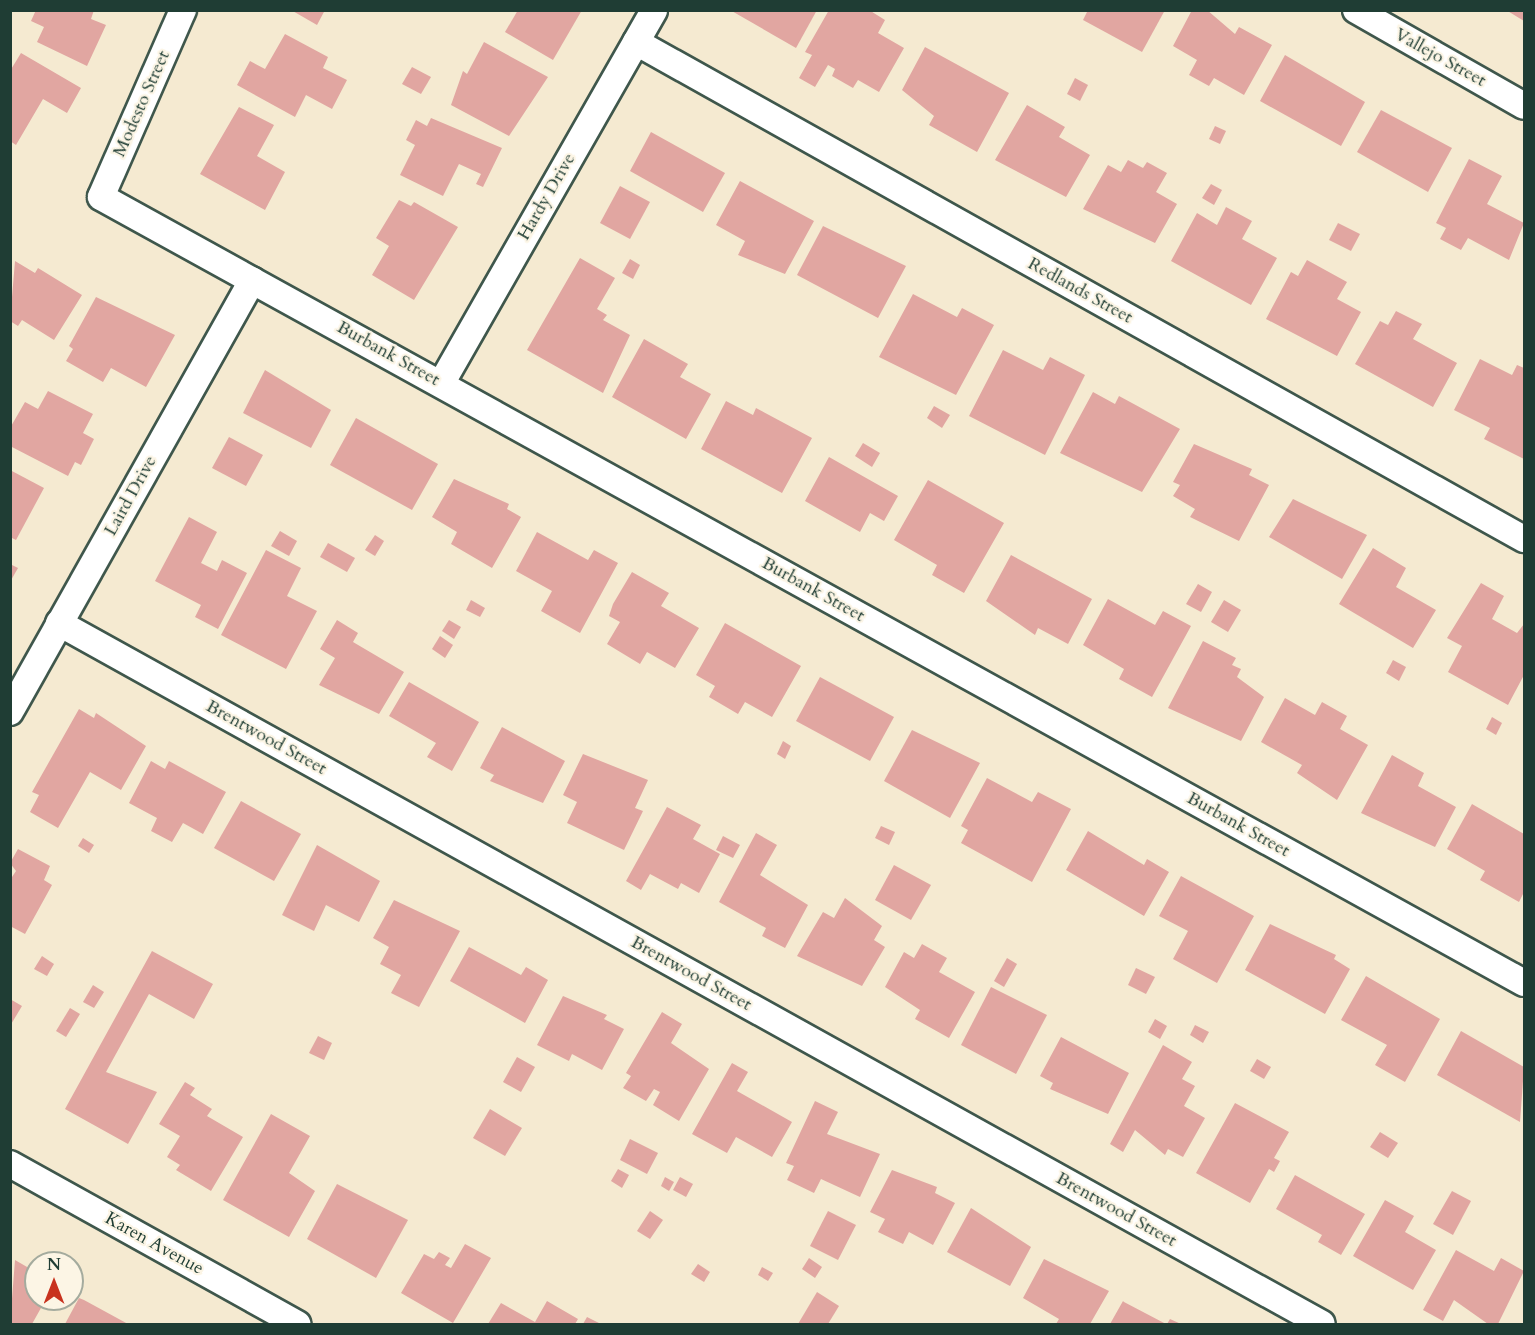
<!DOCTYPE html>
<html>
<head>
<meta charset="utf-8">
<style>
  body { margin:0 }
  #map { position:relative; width:1535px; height:1335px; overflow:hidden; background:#f5ead1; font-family:Cardo,serif }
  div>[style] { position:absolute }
  .building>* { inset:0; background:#e1a6a1 }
  .roads { filter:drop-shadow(2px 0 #3f574c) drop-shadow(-2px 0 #3f574c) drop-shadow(0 2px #3f574c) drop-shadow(0 -2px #3f574c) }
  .street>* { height:26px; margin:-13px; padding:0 13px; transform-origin:13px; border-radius:13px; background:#fff }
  span { translate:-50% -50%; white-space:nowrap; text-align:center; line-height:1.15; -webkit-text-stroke:4.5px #fcf5e5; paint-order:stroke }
  .street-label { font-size:18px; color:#1f3d34 }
  .frame { position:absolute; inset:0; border:12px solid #1f3d34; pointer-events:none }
  .north { position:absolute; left:24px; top:1251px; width:60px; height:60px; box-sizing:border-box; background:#fcf5e5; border:2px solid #a4ab9e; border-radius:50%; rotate:0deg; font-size:16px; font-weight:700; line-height:24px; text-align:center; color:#1f3d34 }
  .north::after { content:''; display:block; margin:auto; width:21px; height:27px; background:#c8321e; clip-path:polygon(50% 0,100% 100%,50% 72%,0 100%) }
</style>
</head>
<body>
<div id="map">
  <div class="building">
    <i style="clip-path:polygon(36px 10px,94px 10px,91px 19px,106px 25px,87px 66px,37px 42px,44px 27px,31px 21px)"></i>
    <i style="clip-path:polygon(291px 10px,325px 10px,317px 25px)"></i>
    <i style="clip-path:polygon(518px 10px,582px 10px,553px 60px,505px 32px)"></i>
    <i style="clip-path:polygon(730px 10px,817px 10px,796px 48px)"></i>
    <i style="clip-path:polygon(829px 10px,869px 10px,885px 20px,878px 33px,904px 48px,879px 92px,858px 80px,853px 88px,832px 76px,835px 69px,828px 65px,815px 87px,799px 78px,812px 55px,805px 52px)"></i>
    <i style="clip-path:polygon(1088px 10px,1165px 10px,1142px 52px,1083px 20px)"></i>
    <i style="clip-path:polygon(1192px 10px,1207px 10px,1235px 34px,1239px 27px,1272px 45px,1244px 95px,1214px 78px,1209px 86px,1189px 75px,1197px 60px,1173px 46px)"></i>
    <i style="clip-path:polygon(1506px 10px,1524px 10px,1524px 21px)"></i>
    <i style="clip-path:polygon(285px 34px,328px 57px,323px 68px,347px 80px,332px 109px,306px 95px,295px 117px,237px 85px,250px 61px,265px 69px)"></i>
    <i style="clip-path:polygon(484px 42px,548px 77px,509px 136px,451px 105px,463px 71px,467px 74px)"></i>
    <i style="clip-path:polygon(925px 47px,1009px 93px,977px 152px,929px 125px,934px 116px,902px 90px)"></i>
    <i style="clip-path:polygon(21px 53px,81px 88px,67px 113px,43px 99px,16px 145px,10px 141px,10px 71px)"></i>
    <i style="clip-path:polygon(1285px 55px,1365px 102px,1341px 146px,1260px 101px)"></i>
    <i style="clip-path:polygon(412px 67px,431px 77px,421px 94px,402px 84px)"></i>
    <i style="clip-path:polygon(1075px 78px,1088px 85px,1080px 101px,1067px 94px)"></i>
    <i style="clip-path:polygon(1027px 105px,1065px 127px,1059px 137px,1090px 155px,1066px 197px,995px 160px)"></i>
    <i style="clip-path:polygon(239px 107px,274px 125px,257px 156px,285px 172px,265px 210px,200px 174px)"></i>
    <i style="clip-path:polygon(1381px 110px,1452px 148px,1428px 192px,1357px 152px)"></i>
    <i style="clip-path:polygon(431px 118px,502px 148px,483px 187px,476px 184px,481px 174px,459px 164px,443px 196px,400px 175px,415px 145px,406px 140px,416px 120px,427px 126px)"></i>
    <i style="clip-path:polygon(1215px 126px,1226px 131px,1220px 144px,1209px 139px)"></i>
    <i style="clip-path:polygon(651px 132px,725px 173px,703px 212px,630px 171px)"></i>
    <i style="clip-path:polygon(1469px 159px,1502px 176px,1487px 204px,1524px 223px,1509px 260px,1468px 238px,1461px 250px,1440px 239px,1446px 228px,1436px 223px)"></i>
    <i style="clip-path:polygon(1128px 160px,1143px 168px,1147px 162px,1167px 173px,1156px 192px,1177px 204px,1155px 243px,1083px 209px,1108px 165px,1121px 172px)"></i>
    <i style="clip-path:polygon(740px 181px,814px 221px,785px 274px,738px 255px,745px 241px,716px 225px)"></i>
    <i style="clip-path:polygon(1211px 184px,1222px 190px,1214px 205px,1202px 198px)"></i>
    <i style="clip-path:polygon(620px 186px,650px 202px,630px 239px,600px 223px)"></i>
    <i style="clip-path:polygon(399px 200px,411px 206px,414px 202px,458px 227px,414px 300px,372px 275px,389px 246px,376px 238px)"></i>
    <i style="clip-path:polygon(1226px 207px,1252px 221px,1242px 239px,1277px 258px,1251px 305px,1171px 261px,1197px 213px,1217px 225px)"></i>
    <i style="clip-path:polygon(1338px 223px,1360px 234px,1351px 251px,1329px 240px)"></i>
    <i style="clip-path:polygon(823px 226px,906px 266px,878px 318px,797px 275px)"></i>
    <i style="clip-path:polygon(580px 258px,615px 278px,597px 309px,607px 315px,603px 320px,630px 335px,603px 393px,527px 350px)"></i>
    <i style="clip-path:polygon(630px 259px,640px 265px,633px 279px,622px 273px)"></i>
    <i style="clip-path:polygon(1307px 260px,1347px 282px,1337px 299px,1361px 312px,1337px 356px,1266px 319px,1291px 272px,1298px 276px)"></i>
    <i style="clip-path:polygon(15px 261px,35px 273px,38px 268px,82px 295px,54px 340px,22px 320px,18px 326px,10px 321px)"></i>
    <i style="clip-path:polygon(913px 294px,957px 317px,962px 308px,994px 325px,956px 395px,879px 357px)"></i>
    <i style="clip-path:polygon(96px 297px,175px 335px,146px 387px,111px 368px,103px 382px,66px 361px,73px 349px,69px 346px)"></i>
    <i style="clip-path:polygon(1396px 311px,1422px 324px,1413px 339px,1457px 363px,1433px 407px,1355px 364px,1380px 321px,1388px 325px)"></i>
    <i style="clip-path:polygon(644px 339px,688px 364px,680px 377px,711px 394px,686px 439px,612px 397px)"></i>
    <i style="clip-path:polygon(1003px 350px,1043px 370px,1050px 357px,1085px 375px,1045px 455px,969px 416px)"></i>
    <i style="clip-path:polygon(1480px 359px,1512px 375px,1517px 365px,1524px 368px,1524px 459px,1484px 439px,1490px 428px,1454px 410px)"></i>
    <i style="clip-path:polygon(265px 370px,331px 410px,311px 448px,243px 413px)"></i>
    <i style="clip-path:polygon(48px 391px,93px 414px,83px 433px,94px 439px,81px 465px,75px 462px,68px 476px,10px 446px,10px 428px,25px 402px,38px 409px)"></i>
    <i style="clip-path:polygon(1093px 392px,1115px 404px,1119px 396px,1180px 429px,1142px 492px,1060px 453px)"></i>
    <i style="clip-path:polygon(726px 401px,753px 415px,756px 408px,812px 438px,782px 493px,701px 449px)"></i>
    <i style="clip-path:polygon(934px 406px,950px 415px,942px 428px,927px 418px)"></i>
    <i style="clip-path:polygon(356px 418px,438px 464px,412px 510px,330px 465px)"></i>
    <i style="clip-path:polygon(229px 437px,263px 455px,246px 486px,212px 468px)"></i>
    <i style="clip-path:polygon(863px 443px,880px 453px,872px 467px,855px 456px)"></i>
    <i style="clip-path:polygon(1194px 444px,1252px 469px,1249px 475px,1269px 485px,1239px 541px,1190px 517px,1195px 509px,1173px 496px,1180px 485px,1173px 482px)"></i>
    <i style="clip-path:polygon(829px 457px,898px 496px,884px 521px,870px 513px,860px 532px,805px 501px)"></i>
    <i style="clip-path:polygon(10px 470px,44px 488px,16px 540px,10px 537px)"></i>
    <i style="clip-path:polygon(454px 479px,509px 504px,507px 509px,521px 517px,492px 568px,451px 544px,457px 532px,432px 517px)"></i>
    <i style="clip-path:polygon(928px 480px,1004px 523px,964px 593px,932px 575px,937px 565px,894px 540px)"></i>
    <i style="clip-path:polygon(1293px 499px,1367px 535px,1342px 579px,1269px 537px)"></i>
    <i style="clip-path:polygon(189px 517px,217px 532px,201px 563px,217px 571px,222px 560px,247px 573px,218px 629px,195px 617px,201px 605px,155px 581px)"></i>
    <i style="clip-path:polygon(280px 531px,297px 541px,289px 556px,271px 546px)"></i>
    <i style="clip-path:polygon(537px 532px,588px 560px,594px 550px,618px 563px,580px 633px,541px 611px,552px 591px,516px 571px)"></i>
    <i style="clip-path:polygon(375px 535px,384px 541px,375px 556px,365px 550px)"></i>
    <i style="clip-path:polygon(328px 543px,355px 558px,347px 572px,320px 557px)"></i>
    <i style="clip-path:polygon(1373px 548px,1406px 568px,1396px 587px,1436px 610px,1413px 648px,1339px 604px)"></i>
    <i style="clip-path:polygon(266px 550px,301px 568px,287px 596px,317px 611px,286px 669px,221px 635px)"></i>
    <i style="clip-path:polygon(1011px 555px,1092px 599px,1068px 644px,1038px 628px,1035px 635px,986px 601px)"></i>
    <i style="clip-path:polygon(10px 564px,18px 568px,10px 582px)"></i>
    <i style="clip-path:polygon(632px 572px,669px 593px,661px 606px,699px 628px,675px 668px,647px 652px,640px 664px,607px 644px,620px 622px,609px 616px,613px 604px)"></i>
    <i style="clip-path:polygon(1481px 583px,1504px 596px,1492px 619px,1517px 633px,1524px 624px,1524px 675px,1508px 705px,1448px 672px,1462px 646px,1447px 638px)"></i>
    <i style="clip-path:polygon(1198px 584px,1212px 592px,1201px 612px,1186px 604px)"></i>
    <i style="clip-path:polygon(1108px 599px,1155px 625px,1163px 611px,1191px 626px,1152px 697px,1119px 679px,1124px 669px,1083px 645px)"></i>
    <i style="clip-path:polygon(471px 600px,485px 608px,480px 617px,466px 610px)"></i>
    <i style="clip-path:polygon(1224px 600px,1241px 610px,1228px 632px,1211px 622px)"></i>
    <i style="clip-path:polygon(337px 620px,358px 633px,353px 642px,404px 672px,379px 714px,319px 685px,335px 658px,320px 649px)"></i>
    <i style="clip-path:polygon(449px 620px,461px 627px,454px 639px,442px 631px)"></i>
    <i style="clip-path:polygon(725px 623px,801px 666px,772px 717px,745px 702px,738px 714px,709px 697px,715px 686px,696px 675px)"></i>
    <i style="clip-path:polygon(440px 636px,453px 645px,445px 658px,432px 649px)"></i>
    <i style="clip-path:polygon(1203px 641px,1236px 658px,1232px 665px,1241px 669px,1237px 677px,1264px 697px,1241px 741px,1168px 708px)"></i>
    <i style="clip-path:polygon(1393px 660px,1406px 667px,1399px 681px,1386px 673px)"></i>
    <i style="clip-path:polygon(820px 677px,894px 717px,870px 761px,796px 721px)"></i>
    <i style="clip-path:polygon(409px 682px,479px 722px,452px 771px,427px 757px,436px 743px,389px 716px)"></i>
    <i style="clip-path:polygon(1285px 698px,1315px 715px,1322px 702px,1347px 716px,1340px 729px,1368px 745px,1337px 800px,1297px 773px,1302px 765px,1261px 742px)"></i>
    <i style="clip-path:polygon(79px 709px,94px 718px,96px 713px,146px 746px,121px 790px,90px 772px,58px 828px,30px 812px,39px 795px,32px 792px)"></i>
    <i style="clip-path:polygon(1492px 717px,1502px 723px,1496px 735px,1486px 729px)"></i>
    <i style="clip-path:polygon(502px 727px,565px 761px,543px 803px,490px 781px,494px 775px,480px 768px)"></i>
    <i style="clip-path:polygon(912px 730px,980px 763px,950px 818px,884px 781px)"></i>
    <i style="clip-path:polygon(783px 741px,791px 746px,785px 759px,777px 754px)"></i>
    <i style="clip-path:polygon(583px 754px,648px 780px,635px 808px,643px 811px,624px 850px,567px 823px,577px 802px,563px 795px)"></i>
    <i style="clip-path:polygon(1392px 755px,1424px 773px,1418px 786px,1456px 807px,1435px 847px,1361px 813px)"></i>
    <i style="clip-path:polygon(151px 761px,165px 769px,169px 761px,226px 792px,203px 834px,183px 823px,172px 842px,151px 831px,157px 818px,129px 803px)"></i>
    <i style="clip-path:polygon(987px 778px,1032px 802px,1038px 792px,1071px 809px,1032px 882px,961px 843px,968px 830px,961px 826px)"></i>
    <i style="clip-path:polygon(241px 801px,301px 834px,274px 881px,214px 848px)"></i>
    <i style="clip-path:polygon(1472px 804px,1524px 834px,1524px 892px,1519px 902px,1480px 880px,1485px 871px,1447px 849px)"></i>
    <i style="clip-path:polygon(667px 807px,701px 825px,693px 839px,720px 854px,699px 893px,681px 883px,678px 889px,650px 874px,641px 890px,626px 881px)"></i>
    <i style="clip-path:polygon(881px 826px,895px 832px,889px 845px,875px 838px)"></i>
    <i style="clip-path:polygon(1088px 831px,1144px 865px,1147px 859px,1169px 872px,1144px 916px,1066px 870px)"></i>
    <i style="clip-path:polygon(756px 833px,777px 845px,760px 875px,808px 905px,785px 948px,762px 936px,766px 928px,719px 902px)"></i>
    <i style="clip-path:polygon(723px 836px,740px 845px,733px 858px,716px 850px)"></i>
    <i style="clip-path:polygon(83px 838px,94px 845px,89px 853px,78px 846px)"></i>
    <i style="clip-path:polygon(317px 845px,380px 881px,359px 922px,326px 905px,314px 931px,282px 915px)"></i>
    <i style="clip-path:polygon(18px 849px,50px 866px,44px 880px,52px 885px,25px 934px,10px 926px,10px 880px,16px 871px,10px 863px)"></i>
    <i style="clip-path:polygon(894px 865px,931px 885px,911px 920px,875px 900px)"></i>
    <i style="clip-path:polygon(1181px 876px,1254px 916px,1217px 983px,1173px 959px,1188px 931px,1159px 916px)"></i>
    <i style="clip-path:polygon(845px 898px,882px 926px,874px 940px,885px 947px,862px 986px,797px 956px,823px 912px,834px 918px)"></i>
    <i style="clip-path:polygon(394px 900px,460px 931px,419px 1007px,391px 993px,401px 975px,380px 964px,389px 947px,373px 938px)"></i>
    <i style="clip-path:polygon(1270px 924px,1336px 955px,1334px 959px,1350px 969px,1325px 1014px,1245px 970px)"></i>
    <i style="clip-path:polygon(922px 944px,947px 958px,939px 972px,975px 992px,949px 1038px,915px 1019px,920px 1010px,885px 987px,904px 952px,914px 958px)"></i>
    <i style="clip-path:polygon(469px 947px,521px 975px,526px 967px,548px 980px,525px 1023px,450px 981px)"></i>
    <i style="clip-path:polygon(152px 951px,213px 984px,194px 1019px,149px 994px,106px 1072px,157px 1092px,128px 1144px,65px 1109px)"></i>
    <i style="clip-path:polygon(42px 956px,54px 964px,47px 976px,34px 969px)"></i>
    <i style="clip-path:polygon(1007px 958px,1017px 964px,1004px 987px,994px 981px)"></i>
    <i style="clip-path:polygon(1136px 968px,1155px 977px,1146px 994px,1128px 985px)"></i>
    <i style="clip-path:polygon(1366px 976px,1440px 1019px,1405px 1082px,1375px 1065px,1387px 1045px,1341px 1020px)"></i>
    <i style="clip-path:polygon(93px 985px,104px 992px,94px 1008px,83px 1002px)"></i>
    <i style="clip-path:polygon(991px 987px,1047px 1015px,1016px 1074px,961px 1045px)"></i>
    <i style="clip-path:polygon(563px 996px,607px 1015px,604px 1019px,624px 1029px,602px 1070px,572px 1054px,569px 1061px,537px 1045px)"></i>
    <i style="clip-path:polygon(10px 999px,22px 1006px,10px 1026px)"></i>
    <i style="clip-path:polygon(70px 1008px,80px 1014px,66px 1037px,56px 1031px)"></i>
    <i style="clip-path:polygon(662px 1012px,682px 1024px,671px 1043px,709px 1069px,679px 1121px,653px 1105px,660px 1092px,654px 1089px,646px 1101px,623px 1088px,631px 1076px,626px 1073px)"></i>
    <i style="clip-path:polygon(1155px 1019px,1167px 1026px,1160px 1039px,1148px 1032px)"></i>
    <i style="clip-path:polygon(1195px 1025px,1209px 1032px,1203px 1043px,1190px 1035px)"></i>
    <i style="clip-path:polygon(1461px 1031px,1524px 1067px,1520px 1122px,1437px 1075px)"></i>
    <i style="clip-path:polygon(318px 1036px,332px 1043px,324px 1060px,309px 1053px)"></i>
    <i style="clip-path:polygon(1061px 1037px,1129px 1073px,1108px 1114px,1050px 1089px,1053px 1083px,1040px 1076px)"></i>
    <i style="clip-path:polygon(1163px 1045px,1192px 1062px,1182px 1079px,1195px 1086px,1184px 1106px,1205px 1118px,1183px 1157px,1168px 1149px,1165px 1155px,1135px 1130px,1123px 1152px,1110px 1144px)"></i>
    <i style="clip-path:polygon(517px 1057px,535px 1067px,521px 1092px,503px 1082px)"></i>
    <i style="clip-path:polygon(1257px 1059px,1271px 1067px,1264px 1079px,1250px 1071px)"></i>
    <i style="clip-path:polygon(732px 1063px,748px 1072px,737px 1091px,792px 1122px,772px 1157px,736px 1137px,727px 1153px,692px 1134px)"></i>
    <i style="clip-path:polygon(185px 1082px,195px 1088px,190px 1095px,212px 1109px,207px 1116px,243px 1137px,211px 1191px,176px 1170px,180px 1165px,167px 1157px,180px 1136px,159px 1124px)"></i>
    <i style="clip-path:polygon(815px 1101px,838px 1112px,827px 1134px,880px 1154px,860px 1197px,821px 1179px,814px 1193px,787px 1180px,794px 1166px,786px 1163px)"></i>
    <i style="clip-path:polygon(1235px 1103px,1289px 1132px,1274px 1158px,1280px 1161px,1274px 1172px,1269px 1169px,1250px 1203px,1196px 1173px)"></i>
    <i style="clip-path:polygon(490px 1109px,522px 1128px,505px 1156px,473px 1138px)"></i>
    <i style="clip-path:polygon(271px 1114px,310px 1136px,289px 1173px,315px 1191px,289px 1237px,223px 1200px)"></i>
    <i style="clip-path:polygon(1380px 1132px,1398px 1143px,1388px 1158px,1370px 1147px)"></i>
    <i style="clip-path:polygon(630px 1139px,658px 1153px,647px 1174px,620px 1160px)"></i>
    <i style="clip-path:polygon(618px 1169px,629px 1175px,622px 1188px,611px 1181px)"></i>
    <i style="clip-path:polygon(892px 1170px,937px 1187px,935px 1193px,955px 1203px,933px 1245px,909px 1232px,903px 1244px,878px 1232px,885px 1219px,870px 1212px)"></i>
    <i style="clip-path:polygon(1295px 1175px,1365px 1214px,1341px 1255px,1318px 1242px,1322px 1235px,1276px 1209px)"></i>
    <i style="clip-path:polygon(665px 1177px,674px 1182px,669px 1191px,661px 1186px)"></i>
    <i style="clip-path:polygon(680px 1177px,693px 1184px,686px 1197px,673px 1190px)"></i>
    <i style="clip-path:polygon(337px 1184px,408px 1220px,376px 1278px,307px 1239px)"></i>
    <i style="clip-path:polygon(1452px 1191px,1471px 1201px,1453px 1235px,1433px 1224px)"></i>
    <i style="clip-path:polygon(1385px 1200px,1414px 1216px,1405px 1232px,1436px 1250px,1413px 1290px,1353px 1256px)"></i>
    <i style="clip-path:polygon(971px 1208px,1031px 1247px,1010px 1286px,947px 1252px)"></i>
    <i style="clip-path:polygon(650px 1211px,663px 1220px,650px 1239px,637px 1231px)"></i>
    <i style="clip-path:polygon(828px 1211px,856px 1225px,838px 1260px,810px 1246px)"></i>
    <i style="clip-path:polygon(465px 1244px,491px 1258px,453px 1323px,401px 1293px,424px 1254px,434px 1259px,439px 1252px,450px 1258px,445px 1265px,451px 1268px)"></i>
    <i style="clip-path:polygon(1456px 1250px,1494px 1271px,1501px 1258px,1524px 1271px,1498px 1324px,1488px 1324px,1454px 1300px,1443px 1321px,1423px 1310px)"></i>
    <i style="clip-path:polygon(809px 1258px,822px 1267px,815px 1278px,802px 1269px)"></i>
    <i style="clip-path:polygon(1044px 1259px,1109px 1291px,1090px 1324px,1056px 1324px,1059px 1319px,1023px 1298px)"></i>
    <i style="clip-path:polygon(15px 1260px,34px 1271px,29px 1280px,36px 1284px,36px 1299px,46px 1299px,32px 1324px,10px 1324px)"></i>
    <i style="clip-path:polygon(698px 1264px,710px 1272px,704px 1282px,691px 1274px)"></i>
    <i style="clip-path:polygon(762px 1267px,773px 1273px,768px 1281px,758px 1275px)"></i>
    <i style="clip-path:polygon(817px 1292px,839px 1306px,828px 1324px,798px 1324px)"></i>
    <i style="clip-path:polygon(79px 1298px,84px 1300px,128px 1324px,65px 1324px)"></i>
    <i style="clip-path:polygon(547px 1301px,578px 1319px,575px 1324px,488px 1324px,501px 1303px,535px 1322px)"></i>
    <i style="clip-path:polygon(1123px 1301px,1124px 1302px,1166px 1324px,1110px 1324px)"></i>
    <i style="clip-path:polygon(587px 1317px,601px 1324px,583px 1324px)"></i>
    <i style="clip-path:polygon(1170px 1319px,1181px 1324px,1167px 1324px)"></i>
  </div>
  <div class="roads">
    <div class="street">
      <i style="left:183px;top:10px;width:204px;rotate:113.7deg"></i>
      <i style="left:101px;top:197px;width:1626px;rotate:28.91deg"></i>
      <i style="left:1356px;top:10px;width:193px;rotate:29.7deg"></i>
      <i style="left:636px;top:42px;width:1018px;rotate:29.24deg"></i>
      <i style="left:441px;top:384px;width:430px;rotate:-60.3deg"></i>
      <i style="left:59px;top:623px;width:1444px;rotate:29.03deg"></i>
      <i style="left:10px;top:712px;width:495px;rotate:-60.7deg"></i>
      <i style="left:10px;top:1164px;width:329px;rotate:29.1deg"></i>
    </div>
  </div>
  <div class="street-label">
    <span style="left:1440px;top:58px;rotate:29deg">Vallejo Street</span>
    <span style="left:142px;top:104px;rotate:-66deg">Modesto Street</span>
    <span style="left:547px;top:197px;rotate:-60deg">Hardy Drive</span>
    <span style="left:1080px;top:291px;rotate:29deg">Redlands Street</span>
    <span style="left:388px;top:354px;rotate:29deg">Burbank Street</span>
    <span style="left:131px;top:496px;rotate:-61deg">Laird Drive</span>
    <span style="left:813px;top:590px;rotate:29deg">Burbank Street</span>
    <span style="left:266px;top:738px;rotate:29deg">Brentwood Street</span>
    <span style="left:1238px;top:825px;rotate:29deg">Burbank Street</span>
    <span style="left:691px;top:974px;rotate:29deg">Brentwood Street</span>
    <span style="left:1116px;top:1210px;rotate:29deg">Brentwood Street</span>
    <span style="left:154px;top:1244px;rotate:29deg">Karen Avenue</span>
  </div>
  <div class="frame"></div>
  <div class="north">N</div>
</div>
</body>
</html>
